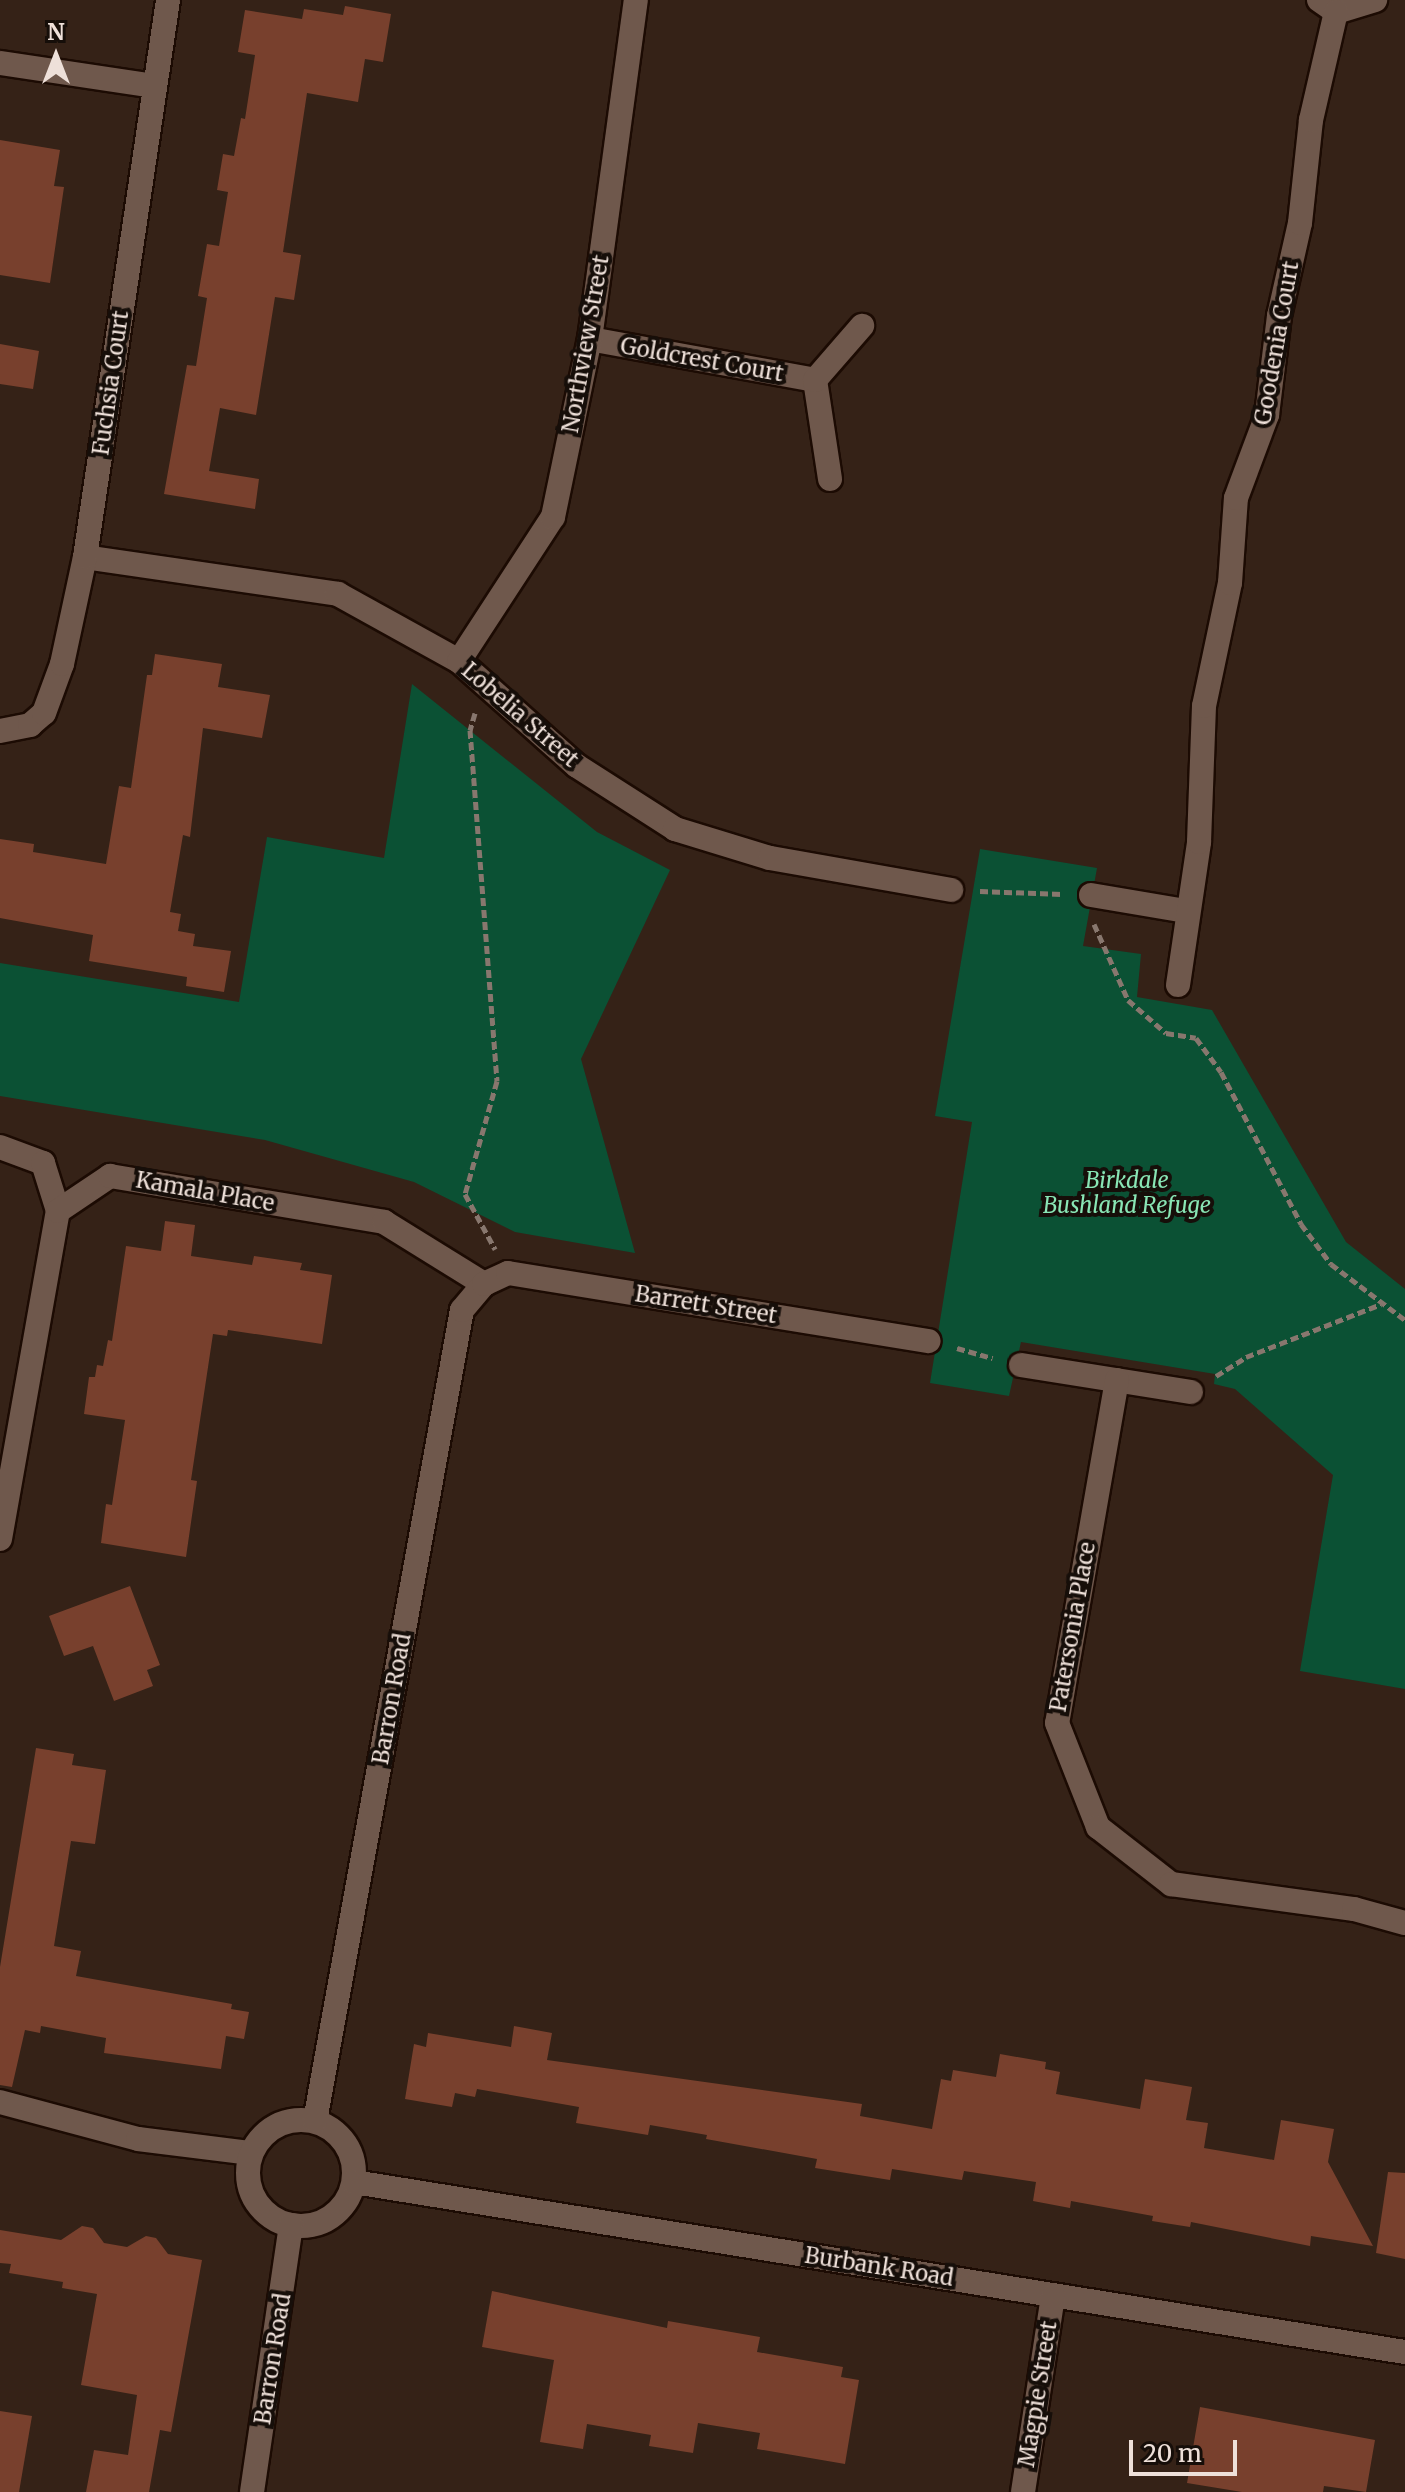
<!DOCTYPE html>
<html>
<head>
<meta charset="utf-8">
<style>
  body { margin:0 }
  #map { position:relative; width:1405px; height:2492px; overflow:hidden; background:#352217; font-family:Merriweather,serif }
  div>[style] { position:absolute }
  .green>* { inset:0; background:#0b5134 }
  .building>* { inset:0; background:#78402d }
  .path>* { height:5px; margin-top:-2.5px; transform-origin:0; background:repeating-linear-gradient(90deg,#88776e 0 8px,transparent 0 12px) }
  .roads { filter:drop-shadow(2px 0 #1c0b03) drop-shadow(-2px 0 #1c0b03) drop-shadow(0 2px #1c0b03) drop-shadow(0 -2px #1c0b03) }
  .minor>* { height:24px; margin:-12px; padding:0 12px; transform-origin:12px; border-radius:12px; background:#6f584c }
  .minor>.ring { margin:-12px; padding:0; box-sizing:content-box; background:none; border:24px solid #6f584c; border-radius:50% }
  span { translate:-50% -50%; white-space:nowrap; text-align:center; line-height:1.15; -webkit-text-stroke:8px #160e09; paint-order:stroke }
  .street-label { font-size:22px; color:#eee0d9 }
  .park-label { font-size:22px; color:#89e6b5; font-style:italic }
  .north { position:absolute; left:16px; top:16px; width:80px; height:80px; -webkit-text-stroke:6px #160e09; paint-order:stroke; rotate:0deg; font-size:22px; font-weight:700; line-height:32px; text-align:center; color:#eee0d9 }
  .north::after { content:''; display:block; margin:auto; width:28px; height:36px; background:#eee0d9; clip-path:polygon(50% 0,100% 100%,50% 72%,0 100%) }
  .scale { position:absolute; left:1129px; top:2440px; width:108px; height:36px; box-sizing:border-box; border:4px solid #eee0d9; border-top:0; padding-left:10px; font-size:24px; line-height:28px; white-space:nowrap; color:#eee0d9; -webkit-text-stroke:6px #160e09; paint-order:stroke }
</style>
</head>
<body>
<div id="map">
  <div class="green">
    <i style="clip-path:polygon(412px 684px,597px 832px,670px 870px,581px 1059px,635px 1253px,515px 1232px,414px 1182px,265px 1140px,0 1096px,0 963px,239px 1002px,267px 837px,384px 858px)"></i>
    <i style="clip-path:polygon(980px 849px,1097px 868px,1083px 946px,1141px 954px,1137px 997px,1212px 1010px,1346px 1242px,1405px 1289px,1405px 1689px,1300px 1671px,1333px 1475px,1235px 1389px,1214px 1384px,1215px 1374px,1021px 1342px,1009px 1396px,930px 1383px,972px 1122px,935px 1116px)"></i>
  </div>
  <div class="building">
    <i style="clip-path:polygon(345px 6px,391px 14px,383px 62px,365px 59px,358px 102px,307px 93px,283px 252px,301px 255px,294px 300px,275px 297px,256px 415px,220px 408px,209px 471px,259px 479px,255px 509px,164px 494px,187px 365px,196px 366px,207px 298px,198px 296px,207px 244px,219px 246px,228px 192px,217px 190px,223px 154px,234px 156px,241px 118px,245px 119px,255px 55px,238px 52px,245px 10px,302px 19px,304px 9px,343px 15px)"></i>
    <i style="clip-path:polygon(0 140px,60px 150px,54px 186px,64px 187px,50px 283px,0 275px)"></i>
    <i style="clip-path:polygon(0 344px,39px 351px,33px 389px,0 384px)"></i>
    <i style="clip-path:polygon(155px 654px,222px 664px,218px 687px,270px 695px,262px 738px,203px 728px,190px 837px,183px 835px,170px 912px,181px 914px,178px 931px,195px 934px,193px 946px,231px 951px,224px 992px,186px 986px,187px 977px,89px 961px,93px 935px,0 918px,0 839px,34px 844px,33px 852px,106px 864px,119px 786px,131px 788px,147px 675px,152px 675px)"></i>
    <i style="clip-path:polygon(165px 1221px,195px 1225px,191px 1256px,252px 1265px,254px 1256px,302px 1263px,300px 1270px,332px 1275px,322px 1344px,228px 1330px,227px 1336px,213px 1334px,191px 1480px,197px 1481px,186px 1557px,101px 1543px,106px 1504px,112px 1505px,125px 1420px,84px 1414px,89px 1377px,95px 1377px,97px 1365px,103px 1366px,108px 1340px,112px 1341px,126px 1246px,161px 1251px)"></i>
    <i style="clip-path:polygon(130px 1586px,160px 1665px,147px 1670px,153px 1686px,114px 1701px,93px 1646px,64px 1656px,49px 1616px)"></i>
    <i style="clip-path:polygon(36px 1748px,74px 1754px,72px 1765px,106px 1770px,95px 1844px,71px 1841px,54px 1946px,81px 1951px,76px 1976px,232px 2004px,231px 2009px,249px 2012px,244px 2039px,226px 2036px,221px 2069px,104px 2053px,106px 2038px,41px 2026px,40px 2033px,25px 2030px,12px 2087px,0 2085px,0 1967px)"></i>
    <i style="clip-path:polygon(514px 2026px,552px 2033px,547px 2060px,862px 2104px,860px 2116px,932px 2129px,941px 2079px,951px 2081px,953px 2070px,996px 2077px,1000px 2054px,1046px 2062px,1045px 2069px,1060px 2072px,1056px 2094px,1140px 2109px,1145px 2079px,1192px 2087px,1186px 2120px,1208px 2123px,1204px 2148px,1274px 2160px,1281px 2120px,1334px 2129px,1328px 2162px,1373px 2246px,1311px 2236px,1310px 2246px,1191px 2222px,1190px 2227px,1152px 2221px,1153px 2216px,1071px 2201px,1070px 2208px,1033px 2201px,1036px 2182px,964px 2171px,962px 2180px,892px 2169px,890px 2180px,815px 2168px,817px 2159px,706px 2139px,707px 2135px,650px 2125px,648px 2135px,576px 2123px,579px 2107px,477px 2089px,475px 2097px,455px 2093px,452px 2107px,405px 2099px,414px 2044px,426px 2047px,428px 2033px,511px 2047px)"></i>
    <i style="clip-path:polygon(1388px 2172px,1405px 2173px,1405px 2259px,1376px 2253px)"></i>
    <i style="clip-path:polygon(82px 2226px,93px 2228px,104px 2243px,127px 2247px,146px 2236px,156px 2238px,168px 2254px,202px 2260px,171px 2432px,160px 2430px,149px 2492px,86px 2492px,94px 2450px,128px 2455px,137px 2395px,81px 2385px,97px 2294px,62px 2288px,63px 2282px,9px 2273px,11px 2264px,0 2263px,0 2230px,61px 2240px)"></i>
    <i style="clip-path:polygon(492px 2291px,667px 2328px,668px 2321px,760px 2337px,757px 2352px,843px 2367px,841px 2377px,859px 2380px,845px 2464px,757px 2449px,760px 2433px,698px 2423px,693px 2453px,649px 2446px,651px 2435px,587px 2424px,583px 2449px,540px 2442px,554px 2360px,482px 2347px)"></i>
    <i style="clip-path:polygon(1200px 2407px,1375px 2440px,1366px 2492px,1324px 2486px,1323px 2492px,1242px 2492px,1187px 2483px)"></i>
    <i style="clip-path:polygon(0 2411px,32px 2416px,19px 2492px,0 2492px)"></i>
  </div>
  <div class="path">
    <i style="left:475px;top:713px;width:18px;rotate:106deg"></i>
    <i style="left:470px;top:730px;width:352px;rotate:85.6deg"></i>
    <i style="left:497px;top:1081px;width:117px;rotate:105.8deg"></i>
    <i style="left:465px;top:1194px;width:63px;rotate:61.4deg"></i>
    <i style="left:980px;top:891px;width:82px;rotate:2.1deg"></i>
    <i style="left:1094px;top:924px;width:83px;rotate:65.9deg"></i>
    <i style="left:1128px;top:1000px;width:50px;rotate:41deg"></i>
    <i style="left:1166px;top:1033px;width:30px;rotate:9deg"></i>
    <i style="left:1196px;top:1038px;width:42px;rotate:53.7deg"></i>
    <i style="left:1221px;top:1072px;width:172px;rotate:62.2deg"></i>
    <i style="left:1301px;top:1224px;width:50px;rotate:53.1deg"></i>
    <i style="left:1331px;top:1264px;width:93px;rotate:37.1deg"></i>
    <i style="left:957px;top:1348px;width:37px;rotate:16deg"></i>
    <i style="left:1216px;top:1376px;width:36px;rotate:-32deg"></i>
    <i style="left:1246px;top:1357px;width:145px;rotate:-21.4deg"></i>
  </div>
  <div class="roads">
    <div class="minor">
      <i style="left:1319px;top:0;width:21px;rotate:35deg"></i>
      <i style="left:1336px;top:12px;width:41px;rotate:-17.1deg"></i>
      <i style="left:0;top:63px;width:155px;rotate:8.5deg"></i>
      <i style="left:590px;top:339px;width:229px;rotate:10.3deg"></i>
      <i style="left:830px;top:479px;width:100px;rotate:-98.6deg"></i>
      <i style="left:815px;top:380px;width:72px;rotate:-49deg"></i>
      <i style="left:85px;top:557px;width:256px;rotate:8.3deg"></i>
      <i style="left:338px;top:594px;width:138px;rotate:29deg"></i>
      <i style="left:459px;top:661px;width:158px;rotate:41.7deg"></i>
      <i style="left:577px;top:766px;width:117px;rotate:32.7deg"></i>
      <i style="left:675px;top:829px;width:99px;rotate:17deg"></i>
      <i style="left:770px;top:858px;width:184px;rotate:10deg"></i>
      <i style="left:459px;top:661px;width:172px;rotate:-56.9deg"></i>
      <i style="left:553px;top:517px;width:182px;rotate:-78.3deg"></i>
      <i style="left:590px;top:339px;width:342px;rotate:-82.3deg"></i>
      <i style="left:0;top:731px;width:31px;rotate:-11deg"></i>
      <i style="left:30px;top:725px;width:18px;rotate:-41deg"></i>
      <i style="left:44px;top:713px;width:52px;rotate:-69.8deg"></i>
      <i style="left:62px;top:664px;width:109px;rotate:-77.9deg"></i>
      <i style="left:85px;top:557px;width:563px;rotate:-81.52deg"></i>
      <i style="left:1091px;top:895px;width:96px;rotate:9.6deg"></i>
      <i style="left:1178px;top:985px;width:145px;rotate:-81.6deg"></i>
      <i style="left:1199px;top:842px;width:136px;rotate:-87.9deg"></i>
      <i style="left:1204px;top:706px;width:126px;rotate:-78.1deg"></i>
      <i style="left:1230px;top:583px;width:85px;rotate:-86deg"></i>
      <i style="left:1236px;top:498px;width:89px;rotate:-69.5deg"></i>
      <i style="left:1267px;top:415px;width:100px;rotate:-83.1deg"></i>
      <i style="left:1279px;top:316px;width:95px;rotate:-77.3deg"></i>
      <i style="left:1300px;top:223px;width:104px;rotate:-83.9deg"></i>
      <i style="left:1311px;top:120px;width:111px;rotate:-77deg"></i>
      <i style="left:0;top:1147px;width:46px;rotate:20.4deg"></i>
      <i style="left:43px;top:1163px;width:50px;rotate:72.6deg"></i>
      <i style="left:1021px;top:1365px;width:172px;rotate:9deg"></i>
      <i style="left:1117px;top:1380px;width:348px;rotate:99.9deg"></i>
      <i style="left:1057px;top:1723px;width:112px;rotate:68.5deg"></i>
      <i style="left:1098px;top:1827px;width:93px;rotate:38deg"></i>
      <i style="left:1171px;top:1884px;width:185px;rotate:7.8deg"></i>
      <i style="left:1354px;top:1909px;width:53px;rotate:15.4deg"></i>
      <i style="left:0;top:1539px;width:333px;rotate:-80deg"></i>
      <i style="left:58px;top:1211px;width:63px;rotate:-33.9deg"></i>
      <i style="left:110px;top:1176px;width:278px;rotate:9.5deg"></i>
      <i style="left:384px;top:1222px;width:118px;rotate:31.8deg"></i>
      <i style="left:0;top:2102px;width:143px;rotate:15deg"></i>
      <i style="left:138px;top:2139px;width:114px;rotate:7.1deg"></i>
      <i class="ring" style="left:248px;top:2120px;width:82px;height:82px"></i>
      <i style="left:315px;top:2121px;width:824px;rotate:-79.73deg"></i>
      <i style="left:462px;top:1310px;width:34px;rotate:-50deg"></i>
      <i style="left:484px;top:1284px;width:26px;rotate:-25deg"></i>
      <i style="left:508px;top:1273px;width:426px;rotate:9.2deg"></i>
      <i style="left:354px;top:2182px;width:1065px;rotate:9.19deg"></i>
      <i style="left:252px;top:2492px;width:270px;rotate:-81.7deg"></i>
      <i style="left:1023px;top:2492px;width:198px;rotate:-81.3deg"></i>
    </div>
  </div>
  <div class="street-label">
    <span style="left:1277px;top:343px;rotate:-80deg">Goodenia Court</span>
    <span style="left:586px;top:344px;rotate:-80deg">Northview Street</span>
    <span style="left:702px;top:360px;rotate:10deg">Goldcrest Court</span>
    <span style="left:111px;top:383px;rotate:-82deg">Fuchsia Court</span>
    <span style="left:520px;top:715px;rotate:41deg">Lobelia Street</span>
    <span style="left:205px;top:1192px;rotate:10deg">Kamala Place</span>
    <span style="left:706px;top:1305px;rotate:9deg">Barrett Street</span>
    <span style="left:1073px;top:1627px;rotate:-80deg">Patersonia Place</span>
    <span style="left:392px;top:1699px;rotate:-80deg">Barron Road</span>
    <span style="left:879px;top:2267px;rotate:9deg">Burbank Road</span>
    <span style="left:273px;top:2359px;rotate:-81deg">Barron Road</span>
    <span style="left:1038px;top:2394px;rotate:-81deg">Magpie Street</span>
  </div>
  <div class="park-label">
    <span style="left:1127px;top:1193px">Birkdale<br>Bushland Refuge</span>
  </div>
  <div class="north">N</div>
  <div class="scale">20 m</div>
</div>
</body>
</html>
